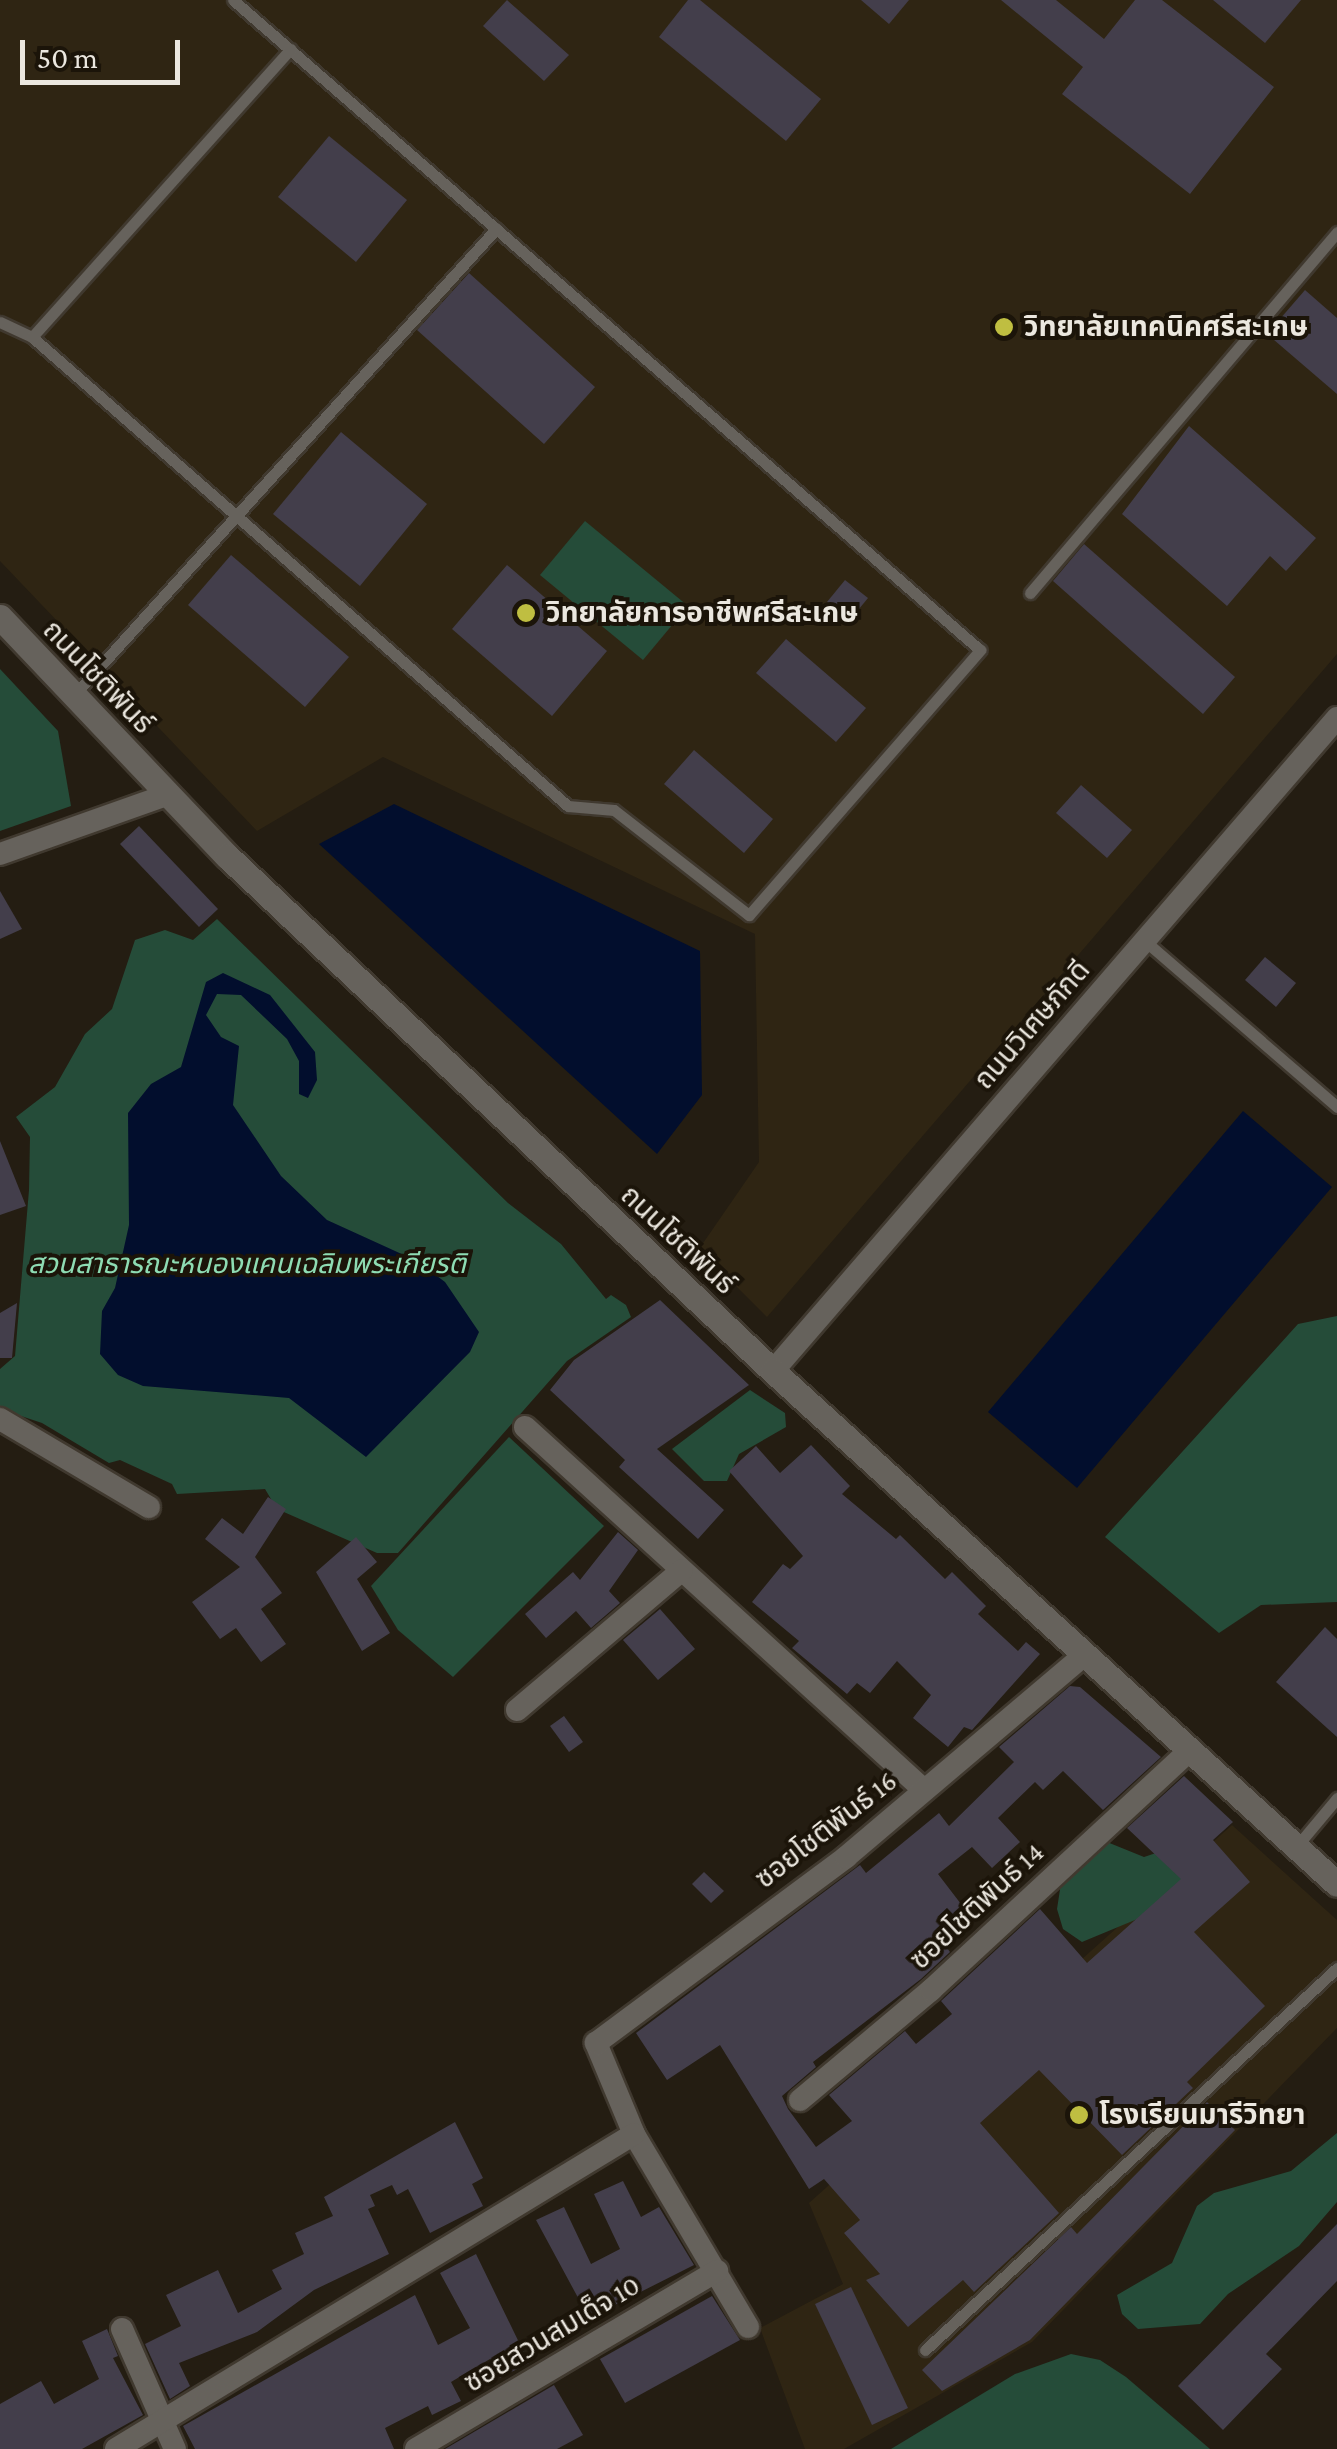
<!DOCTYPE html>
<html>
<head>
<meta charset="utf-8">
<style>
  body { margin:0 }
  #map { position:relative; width:1337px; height:2449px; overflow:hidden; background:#241d12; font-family:"Crimson Pro","Noto Sans Thai",serif }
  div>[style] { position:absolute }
  .built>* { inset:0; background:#2f2513 }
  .green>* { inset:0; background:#254c39 }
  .water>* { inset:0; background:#020e2d }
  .building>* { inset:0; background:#433e4b }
  .roads { filter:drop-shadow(2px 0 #40392f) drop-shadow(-2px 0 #40392f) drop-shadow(0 2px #40392f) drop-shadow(0 -2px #40392f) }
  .service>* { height:11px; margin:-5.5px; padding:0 5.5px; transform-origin:5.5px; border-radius:5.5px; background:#66625c }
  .minor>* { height:22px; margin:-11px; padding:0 11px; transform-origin:11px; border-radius:11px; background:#66625c }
  .tertiary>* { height:25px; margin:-12.5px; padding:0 12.5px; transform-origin:12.5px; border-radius:12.5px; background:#66625c }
  .dots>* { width:28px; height:28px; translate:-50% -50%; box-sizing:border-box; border:5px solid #1b1409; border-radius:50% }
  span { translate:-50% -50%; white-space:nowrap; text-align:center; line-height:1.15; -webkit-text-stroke:8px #1b1409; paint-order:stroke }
  .poi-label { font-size:28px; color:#ebe7df; font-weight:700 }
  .left { translate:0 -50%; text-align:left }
  .street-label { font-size:28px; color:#ebe7df }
  .park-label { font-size:28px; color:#8edcb3; font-style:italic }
  .scale { position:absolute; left:20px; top:40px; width:160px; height:45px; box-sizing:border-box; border:5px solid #ebe7df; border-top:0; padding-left:12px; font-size:30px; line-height:35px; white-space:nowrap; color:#ebe7df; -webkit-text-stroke:8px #1b1409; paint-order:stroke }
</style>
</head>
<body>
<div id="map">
  <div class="built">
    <i style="clip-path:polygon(0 0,1337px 0,1337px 654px,767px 1317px,699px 1249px,759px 1162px,755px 934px,383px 757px,257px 831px,0 561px)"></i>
    <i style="clip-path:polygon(1232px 1825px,1337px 1920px,1337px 2028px,1032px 2342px,844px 2449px,805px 2449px,760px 2328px,843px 2284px,809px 2203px)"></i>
  </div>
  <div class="green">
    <i style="clip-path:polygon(585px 521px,688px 606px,643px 660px,540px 575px)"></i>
    <i style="clip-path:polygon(0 669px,58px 731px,71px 806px,0 831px)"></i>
    <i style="clip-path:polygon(217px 919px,508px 1203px,561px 1244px,606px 1299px,611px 1295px,626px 1305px,631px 1317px,567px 1361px,398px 1553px,377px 1553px,277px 1509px,265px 1489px,177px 1494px,172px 1484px,120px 1460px,109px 1463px,42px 1423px,0 1409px,0 1369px,15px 1356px,29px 1190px,30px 1137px,16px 1117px,55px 1087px,85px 1034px,112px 1009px,135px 940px,165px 930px,193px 940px)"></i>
    <i style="clip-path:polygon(1337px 1316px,1337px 1602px,1261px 1605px,1219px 1633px,1105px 1537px,1298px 1324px)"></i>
    <i style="clip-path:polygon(750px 1390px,785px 1413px,786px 1427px,739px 1454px,727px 1481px,704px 1481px,672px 1449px)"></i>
    <i style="clip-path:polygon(509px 1437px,604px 1526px,453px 1677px,398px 1630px,371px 1586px)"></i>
    <i style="clip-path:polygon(1107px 1842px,1144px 1857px,1174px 1847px,1191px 1873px,1159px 1910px,1082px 1942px,1063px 1929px,1057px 1909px,1061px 1883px)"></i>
    <i style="clip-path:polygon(1337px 2133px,1337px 2202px,1299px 2246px,1228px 2294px,1200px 2324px,1138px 2329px,1122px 2314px,1117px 2295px,1172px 2263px,1197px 2206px,1214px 2193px,1291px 2171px)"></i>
    <i style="clip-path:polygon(1071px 2354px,1100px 2360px,1126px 2377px,1210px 2449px,891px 2449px,1015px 2374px)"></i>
  </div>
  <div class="water">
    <i style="clip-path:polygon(394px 804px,700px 951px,702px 1095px,657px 1154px,319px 844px)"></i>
    <i style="clip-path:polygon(223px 973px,270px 995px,315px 1052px,317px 1080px,308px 1098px,299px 1094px,299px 1061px,287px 1039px,241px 995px,217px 994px,206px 1015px,221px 1037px,239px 1046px,233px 1105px,281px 1176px,327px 1220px,417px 1261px,445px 1282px,479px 1332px,470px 1352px,366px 1457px,289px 1398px,143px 1386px,118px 1375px,100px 1354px,102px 1311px,115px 1288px,129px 1225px,128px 1113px,151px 1084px,181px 1067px,206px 982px)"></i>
    <i style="clip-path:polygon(1243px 1111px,1332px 1187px,1077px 1488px,988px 1412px)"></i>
  </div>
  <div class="building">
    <i style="clip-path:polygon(507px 0,569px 55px,544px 81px,483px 26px)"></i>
    <i style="clip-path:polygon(688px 0,700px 0,821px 99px,786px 141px,659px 37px)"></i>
    <i style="clip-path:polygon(861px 0,909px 0,889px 24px)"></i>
    <i style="clip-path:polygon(1001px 0,1056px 0,1104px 39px,1135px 0,1162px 0,1274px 87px,1190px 194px,1062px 94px,1083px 67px)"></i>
    <i style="clip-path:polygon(1213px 0,1301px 0,1265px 43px)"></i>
    <i style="clip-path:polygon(329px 136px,407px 200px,356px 262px,278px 197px)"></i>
    <i style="clip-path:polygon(469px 273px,595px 387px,544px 444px,417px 330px)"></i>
    <i style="clip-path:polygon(1305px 290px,1337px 318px,1337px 394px,1267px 334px)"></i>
    <i style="clip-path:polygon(1189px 426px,1316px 538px,1286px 571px,1270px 556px,1227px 606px,1122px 514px)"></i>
    <i style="clip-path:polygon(341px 432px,427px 504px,360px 586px,273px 514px)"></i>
    <i style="clip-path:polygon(1084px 544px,1235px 677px,1203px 714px,1053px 581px)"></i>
    <i style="clip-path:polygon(231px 555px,349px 657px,305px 707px,188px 605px)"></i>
    <i style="clip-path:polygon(507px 565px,607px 651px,552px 716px,452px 629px)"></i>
    <i style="clip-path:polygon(845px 580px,868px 598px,850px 620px,827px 602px)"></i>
    <i style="clip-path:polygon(786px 639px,866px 708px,836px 742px,756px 673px)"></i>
    <i style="clip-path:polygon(694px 750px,773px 819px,744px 853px,664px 784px)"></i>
    <i style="clip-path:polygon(1081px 785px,1132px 830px,1107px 858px,1056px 813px)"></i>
    <i style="clip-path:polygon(139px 826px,218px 909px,199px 927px,120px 844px)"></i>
    <i style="clip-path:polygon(0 891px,22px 929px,0 939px)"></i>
    <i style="clip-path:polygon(1265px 957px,1296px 983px,1276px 1007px,1245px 980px)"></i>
    <i style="clip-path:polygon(0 1141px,26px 1206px,0 1215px)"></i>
    <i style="clip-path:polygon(660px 1300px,749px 1385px,657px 1449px,724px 1510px,698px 1539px,619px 1467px,625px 1460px,550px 1390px,574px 1360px)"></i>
    <i style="clip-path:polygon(17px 1303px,12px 1358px,0 1358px,0 1313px)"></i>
    <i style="clip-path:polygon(811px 1445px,850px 1486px,842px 1494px,896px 1539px,900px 1535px,945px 1579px,952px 1572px,986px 1606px,978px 1614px,1018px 1651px,1026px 1642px,1040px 1654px,972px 1730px,964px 1727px,948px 1747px,913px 1718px,931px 1695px,897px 1661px,870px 1693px,857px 1683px,847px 1694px,792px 1648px,799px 1641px,752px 1602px,783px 1564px,790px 1569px,803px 1556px,729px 1471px,756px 1446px,780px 1473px)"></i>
    <i style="clip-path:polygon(268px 1497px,286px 1509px,255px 1557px,282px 1593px,261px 1609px,286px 1644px,261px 1662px,236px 1628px,220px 1639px,192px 1602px,240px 1567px,205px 1539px,222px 1518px,243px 1534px)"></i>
    <i style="clip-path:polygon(618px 1532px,638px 1550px,609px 1591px,620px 1603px,591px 1628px,576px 1611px,546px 1638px,525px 1614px,573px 1572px,580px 1580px)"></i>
    <i style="clip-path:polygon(356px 1537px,377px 1562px,357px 1579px,390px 1633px,362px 1651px,316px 1572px)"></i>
    <i style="clip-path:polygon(660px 1609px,695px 1649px,658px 1680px,623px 1640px)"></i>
    <i style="clip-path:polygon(1325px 1627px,1337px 1639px,1337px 1737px,1276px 1682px)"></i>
    <i style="clip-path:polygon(1070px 1686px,1080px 1687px,1161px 1757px,1103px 1810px,1063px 1771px,1043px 1790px,1035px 1782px,998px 1818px,1020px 1842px,992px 1868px,972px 1847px,938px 1874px,974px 1921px,944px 1944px,950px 1952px,921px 1979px,813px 2062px,816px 2067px,782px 2096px,788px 2109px,816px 2147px,852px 2121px,829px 2095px,905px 2031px,916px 2044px,952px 2014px,941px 2001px,1040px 1909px,1087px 1963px,1181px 1879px,1127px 1828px,1184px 1776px,1233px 1822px,1213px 1840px,1250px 1882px,1194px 1932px,1265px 2006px,1187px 2082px,1193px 2088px,1122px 2155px,1039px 2070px,980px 2123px,1059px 2213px,974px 2292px,963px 2280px,908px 2327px,866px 2280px,880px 2274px,844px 2233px,860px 2220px,824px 2179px,809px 2189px,720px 2045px,667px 2080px,636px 2033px,860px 1865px,866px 1873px,939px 1813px,949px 1826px,1014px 1762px,999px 1747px)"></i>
    <i style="clip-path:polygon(564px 1716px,583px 1742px,569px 1752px,550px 1726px)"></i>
    <i style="clip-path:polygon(704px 1872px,724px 1891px,711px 1903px,692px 1884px)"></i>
    <i style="clip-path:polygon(1207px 2102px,1235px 2130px,1030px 2340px,942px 2391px,922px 2370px,1071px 2227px,1077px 2234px)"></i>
    <i style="clip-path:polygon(455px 2122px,483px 2178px,472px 2184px,483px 2206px,430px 2233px,408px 2189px,397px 2195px,392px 2185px,370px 2195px,375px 2206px,368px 2209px,389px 2254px,314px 2290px,257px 2332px,179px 2363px,190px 2386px,170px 2399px,145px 2344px,181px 2326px,166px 2295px,218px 2270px,238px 2313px,282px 2289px,272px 2270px,304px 2254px,295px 2233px,333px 2216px,324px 2197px)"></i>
    <i style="clip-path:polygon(623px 2181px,641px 2217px,659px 2207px,694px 2265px,589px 2318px,536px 2220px,564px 2207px,591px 2264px,620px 2249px,594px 2194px)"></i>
    <i style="clip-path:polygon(1337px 2224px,1337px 2281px,1266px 2354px,1282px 2369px,1223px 2430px,1178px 2386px)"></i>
    <i style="clip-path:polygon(476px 2254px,529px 2363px,500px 2378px,490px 2359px,451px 2382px,461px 2401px,432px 2415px,428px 2406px,385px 2428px,394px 2449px,195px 2449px,183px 2426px,415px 2295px,438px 2345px,470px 2328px,440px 2273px)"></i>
    <i style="clip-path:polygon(851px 2287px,908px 2408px,872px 2425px,815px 2304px)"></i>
    <i style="clip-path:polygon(712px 2296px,740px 2340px,625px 2403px,600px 2359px)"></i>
    <i style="clip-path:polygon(107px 2329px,118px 2356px,113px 2358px,143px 2415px,82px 2449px,0 2449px,0 2404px,41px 2381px,54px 2404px,99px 2379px,82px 2341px)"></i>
    <i style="clip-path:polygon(554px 2385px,583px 2435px,557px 2449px,445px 2449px)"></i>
  </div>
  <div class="roads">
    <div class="service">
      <i style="left:0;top:322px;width:35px;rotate:25deg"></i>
      <i style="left:32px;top:337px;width:712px;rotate:41.19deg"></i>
      <i style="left:568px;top:806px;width:46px;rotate:5deg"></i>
      <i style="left:614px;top:810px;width:171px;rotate:37.9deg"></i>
      <i style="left:749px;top:915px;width:352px;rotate:-48.9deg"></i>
      <i style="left:980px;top:650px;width:990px;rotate:-138.97deg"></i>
      <i style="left:32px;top:337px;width:387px;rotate:-48.1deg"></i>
      <i style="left:1030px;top:593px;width:474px;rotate:-49.6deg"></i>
      <i style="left:74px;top:695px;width:629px;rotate:-47.84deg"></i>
      <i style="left:1145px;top:941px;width:254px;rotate:40.8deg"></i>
      <i style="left:1296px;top:1847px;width:64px;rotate:-50.1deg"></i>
      <i style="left:925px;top:2350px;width:562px;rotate:-42.84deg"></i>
    </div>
    <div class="minor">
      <i style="left:0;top:854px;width:179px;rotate:-19.5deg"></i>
      <i style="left:773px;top:1371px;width:863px;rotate:-49.18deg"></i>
      <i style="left:0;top:1419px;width:173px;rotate:30.6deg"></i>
      <i style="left:525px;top:1427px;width:539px;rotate:42.3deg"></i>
      <i style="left:517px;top:1710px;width:216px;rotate:-40.3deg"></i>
      <i style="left:800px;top:2100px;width:171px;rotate:-40deg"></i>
      <i style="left:931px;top:1990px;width:353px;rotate:-42.8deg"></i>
      <i style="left:748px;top:2327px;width:224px;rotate:-120.6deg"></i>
      <i style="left:634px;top:2134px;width:99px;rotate:-112.7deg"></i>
      <i style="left:596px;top:2043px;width:312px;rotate:-36.6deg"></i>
      <i style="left:846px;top:1857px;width:314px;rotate:-40.3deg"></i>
      <i style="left:122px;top:2329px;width:131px;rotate:66.2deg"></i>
      <i style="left:116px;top:2449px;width:606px;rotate:-31.3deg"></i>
      <i style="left:416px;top:2449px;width:350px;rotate:-30.6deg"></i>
    </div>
    <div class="tertiary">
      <i style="left:0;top:617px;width:330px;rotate:46.5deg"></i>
      <i style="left:227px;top:856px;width:751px;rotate:43.33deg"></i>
      <i style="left:773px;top:1371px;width:762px;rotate:42.29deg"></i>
    </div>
  </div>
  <div class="dots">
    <i style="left:1004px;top:327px;background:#bfbe41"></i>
    <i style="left:526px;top:613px;background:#bfbe41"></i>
    <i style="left:1079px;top:2115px;background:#bfbe41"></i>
  </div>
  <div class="poi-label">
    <span class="left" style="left:1024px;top:327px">วิทยาลัยเทคนิคศรีสะเกษ</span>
    <span class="left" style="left:546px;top:613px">วิทยาลัยการอาชีพศรีสะเกษ</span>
    <span class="left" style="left:1099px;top:2115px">โรงเรียนมารีวิทยา</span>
  </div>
  <div class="street-label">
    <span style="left:98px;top:677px;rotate:46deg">ถนนโชติพันธ์</span>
    <span style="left:1032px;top:1025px;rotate:-49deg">ถนนวิเศษภักดี</span>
    <span style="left:678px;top:1240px;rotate:43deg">ถนนโชติพันธ์</span>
    <span style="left:826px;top:1830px;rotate:-38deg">ซอยโชติพันธ์ 16</span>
    <span style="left:977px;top:1906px;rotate:-43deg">ซอยโชติพันธ์ 14</span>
    <span style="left:552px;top:2334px;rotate:-31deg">ซอยสวนสมเด็จ 10</span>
  </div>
  <div class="park-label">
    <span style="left:247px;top:1264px">สวนสาธารณะหนองแคนเฉลิมพระเกียรติ</span>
  </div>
  <div class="scale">50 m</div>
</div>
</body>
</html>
